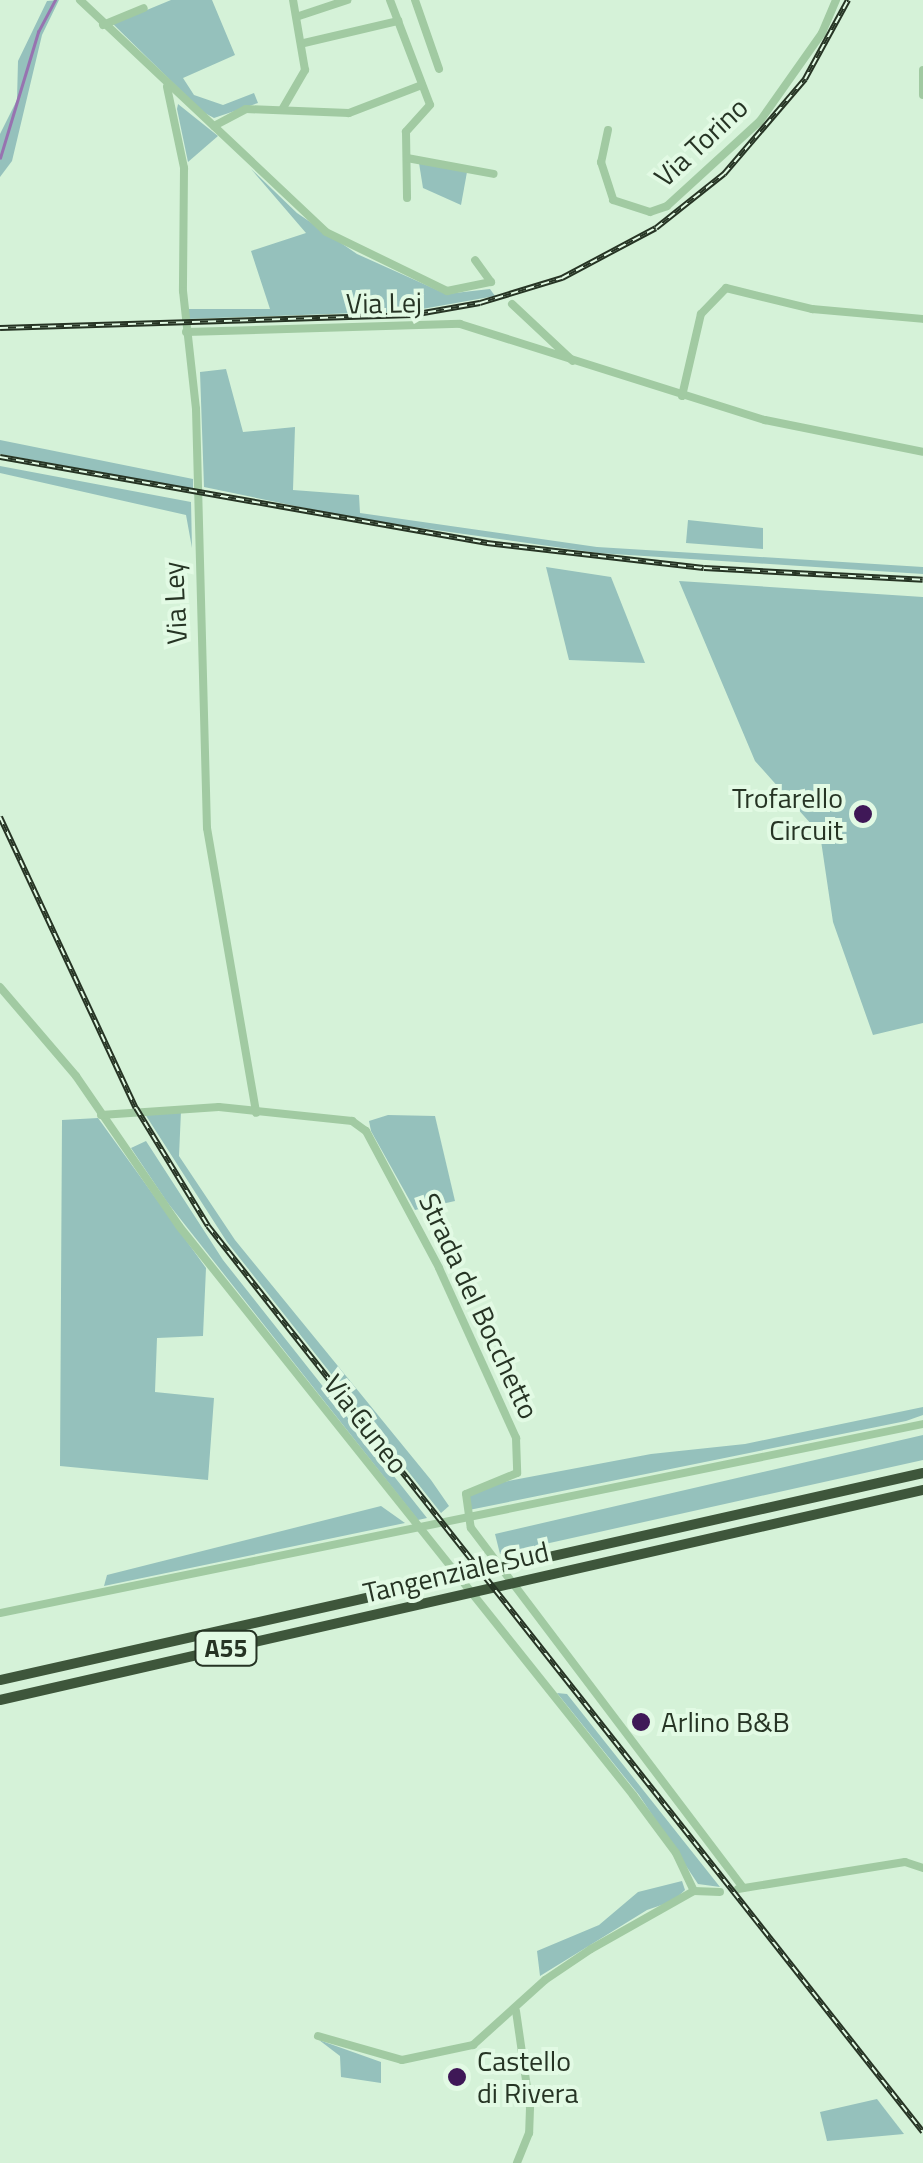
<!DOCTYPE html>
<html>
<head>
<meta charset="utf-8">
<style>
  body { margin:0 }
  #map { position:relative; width:923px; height:2163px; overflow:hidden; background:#d5f2d8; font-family:"Titillium Web",sans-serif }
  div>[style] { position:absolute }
  .green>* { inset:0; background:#95c1bc }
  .stream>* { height:2.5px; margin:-1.25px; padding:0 1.25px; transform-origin:1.25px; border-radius:1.25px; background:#9773b0 }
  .minor>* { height:8px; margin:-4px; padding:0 4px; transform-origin:4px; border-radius:4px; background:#a1caa2 }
  .highway>* { height:10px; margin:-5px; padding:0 5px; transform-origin:5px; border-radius:5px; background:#3e563b }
  .rail>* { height:6px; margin-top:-3px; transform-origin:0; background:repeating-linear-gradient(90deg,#e2fae4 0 8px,#263424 0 16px); box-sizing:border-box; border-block:2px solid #263424 }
  .dots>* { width:28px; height:28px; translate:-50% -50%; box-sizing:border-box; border:5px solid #e2fae4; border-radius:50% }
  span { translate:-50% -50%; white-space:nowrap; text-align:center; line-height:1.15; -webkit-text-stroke:8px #e2fae4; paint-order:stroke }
  .shield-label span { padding:2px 8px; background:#e2fae4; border:2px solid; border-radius:8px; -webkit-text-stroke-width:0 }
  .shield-label { font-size:25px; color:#263424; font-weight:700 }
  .street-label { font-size:28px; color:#263424 }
  .poi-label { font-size:28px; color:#263424 }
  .right { translate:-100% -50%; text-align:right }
  .left { translate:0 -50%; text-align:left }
</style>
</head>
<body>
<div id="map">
  <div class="green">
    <i style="clip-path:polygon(59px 0,42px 35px,12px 161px,0 177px,0 134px,17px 100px,18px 61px,47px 1px)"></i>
    <i style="clip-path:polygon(171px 0,212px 0,235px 55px,183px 78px,194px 95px,223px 105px,254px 93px,258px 103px,214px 118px,203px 112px,113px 24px)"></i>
    <i style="clip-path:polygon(178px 104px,218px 136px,188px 162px,177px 109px)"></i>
    <i style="clip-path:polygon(419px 163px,467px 172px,461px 205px,423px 188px)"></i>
    <i style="clip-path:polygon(251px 169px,297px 213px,357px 254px,446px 294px,490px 289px,495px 296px,411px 311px,188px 319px,188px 309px,270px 309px,251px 251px,306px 233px)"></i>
    <i style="clip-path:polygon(226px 369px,243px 432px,295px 427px,293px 490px,359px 495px,360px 513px,597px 547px,923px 567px,923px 574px,598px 553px,358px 519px,204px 487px,200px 372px)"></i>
    <i style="clip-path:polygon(0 440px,193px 479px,193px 489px,0 454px)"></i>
    <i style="clip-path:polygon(0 466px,191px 502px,192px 548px,186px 515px,0 473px)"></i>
    <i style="clip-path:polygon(688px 520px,763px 528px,763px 549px,686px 543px)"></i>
    <i style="clip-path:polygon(546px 567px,611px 577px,645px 663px,569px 660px)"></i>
    <i style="clip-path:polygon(679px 581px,923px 597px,923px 1023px,873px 1035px,833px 922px,820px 834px,755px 761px)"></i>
    <i style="clip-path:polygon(143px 1111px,181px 1111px,179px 1156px,235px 1240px,431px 1480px,449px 1506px,441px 1513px,227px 1242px)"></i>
    <i style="clip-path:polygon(388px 1115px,435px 1116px,455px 1201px,415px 1210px,371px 1131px,369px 1121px)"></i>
    <i style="clip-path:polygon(98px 1118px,206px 1268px,203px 1336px,157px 1338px,155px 1392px,214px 1398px,208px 1480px,60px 1466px,62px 1120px)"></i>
    <i style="clip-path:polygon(146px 1141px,223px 1260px,427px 1518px,418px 1520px,167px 1202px,131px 1148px)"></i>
    <i style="clip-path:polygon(923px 1407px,923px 1415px,906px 1421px,469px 1510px,469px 1496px,487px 1485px,651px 1454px,745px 1444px)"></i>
    <i style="clip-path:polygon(923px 1435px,923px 1460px,500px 1554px,495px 1534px)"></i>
    <i style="clip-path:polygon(381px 1506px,405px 1523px,104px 1586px,107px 1575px)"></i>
    <i style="clip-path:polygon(557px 1693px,567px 1694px,720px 1887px,698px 1884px,639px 1795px)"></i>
    <i style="clip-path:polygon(682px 1881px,685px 1890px,673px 1901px,647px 1910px,540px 1976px,537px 1951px,599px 1925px,638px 1892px)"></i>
    <i style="clip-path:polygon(319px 2040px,381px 2062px,381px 2083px,341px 2077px,340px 2056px)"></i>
    <i style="clip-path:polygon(877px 2099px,904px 2134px,827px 2141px,820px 2112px)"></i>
  </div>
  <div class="stream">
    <i style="left:0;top:158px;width:132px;rotate:-73.2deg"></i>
    <i style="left:38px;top:32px;width:36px;rotate:-62deg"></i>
  </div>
  <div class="minor">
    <i style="left:80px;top:0;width:338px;rotate:43.3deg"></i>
    <i style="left:326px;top:232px;width:135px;rotate:26deg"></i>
    <i style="left:447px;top:291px;width:45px;rotate:-11.6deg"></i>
    <i style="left:491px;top:282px;width:27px;rotate:-126deg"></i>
    <i style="left:390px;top:0;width:112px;rotate:69.1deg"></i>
    <i style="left:430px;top:105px;width:36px;rotate:132deg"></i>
    <i style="left:406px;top:132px;width:66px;rotate:89.1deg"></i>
    <i style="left:415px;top:0;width:73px;rotate:70.8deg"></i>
    <i style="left:299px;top:16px;width:51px;rotate:-18.4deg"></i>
    <i style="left:103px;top:25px;width:44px;rotate:-22.5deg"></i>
    <i style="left:304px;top:43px;width:97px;rotate:-13.2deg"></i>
    <i style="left:923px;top:70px;width:25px;rotate:90deg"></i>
    <i style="left:167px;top:87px;width:83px;rotate:78.1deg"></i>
    <i style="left:184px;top:168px;width:123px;rotate:90.5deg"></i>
    <i style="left:183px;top:291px;width:119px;rotate:83.7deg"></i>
    <i style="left:196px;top:409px;width:419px;rotate:88.5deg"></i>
    <i style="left:207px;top:828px;width:289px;rotate:80.2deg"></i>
    <i style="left:283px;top:108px;width:44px;rotate:-59.9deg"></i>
    <i style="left:305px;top:70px;width:71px;rotate:-99.7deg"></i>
    <i style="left:214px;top:126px;width:36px;rotate:-28deg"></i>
    <i style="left:246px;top:109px;width:103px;rotate:2.2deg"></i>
    <i style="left:349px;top:113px;width:78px;rotate:-21deg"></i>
    <i style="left:608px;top:130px;width:33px;rotate:102deg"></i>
    <i style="left:601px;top:162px;width:40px;rotate:72deg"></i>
    <i style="left:613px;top:200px;width:39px;rotate:18deg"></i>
    <i style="left:650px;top:212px;width:18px;rotate:-19deg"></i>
    <i style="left:667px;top:206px;width:126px;rotate:-42.4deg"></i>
    <i style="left:760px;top:121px;width:108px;rotate:-54.8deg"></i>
    <i style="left:822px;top:33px;width:36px;rotate:-67deg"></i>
    <i style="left:407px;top:158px;width:88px;rotate:10.4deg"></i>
    <i style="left:512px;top:304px;width:83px;rotate:43.1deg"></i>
    <i style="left:186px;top:332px;width:274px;rotate:-1.7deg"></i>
    <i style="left:460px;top:324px;width:320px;rotate:17.5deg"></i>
    <i style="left:765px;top:420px;width:161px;rotate:11.4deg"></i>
    <i style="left:682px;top:396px;width:84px;rotate:-77deg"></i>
    <i style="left:701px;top:314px;width:36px;rotate:-46deg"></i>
    <i style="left:726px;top:288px;width:89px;rotate:13.7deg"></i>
    <i style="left:812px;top:309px;width:111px;rotate:5.1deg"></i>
    <i style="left:0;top:987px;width:117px;rotate:49.5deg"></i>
    <i style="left:76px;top:1076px;width:182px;rotate:55.5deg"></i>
    <i style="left:179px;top:1226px;width:728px;rotate:51.41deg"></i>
    <i style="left:633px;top:1795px;width:72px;rotate:53.4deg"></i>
    <i style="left:676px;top:1853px;width:42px;rotate:64.7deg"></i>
    <i style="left:101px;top:1115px;width:118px;rotate:-3.9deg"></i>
    <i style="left:219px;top:1107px;width:134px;rotate:6deg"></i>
    <i style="left:352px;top:1121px;width:17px;rotate:36deg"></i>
    <i style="left:366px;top:1131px;width:155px;rotate:61.9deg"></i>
    <i style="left:439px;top:1268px;width:187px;rotate:65.6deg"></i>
    <i style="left:516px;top:1438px;width:35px;rotate:88deg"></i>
    <i style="left:517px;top:1473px;width:55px;rotate:157.6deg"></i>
    <i style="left:466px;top:1494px;width:34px;rotate:82deg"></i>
    <i style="left:471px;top:1528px;width:451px;rotate:52.9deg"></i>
    <i style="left:0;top:1613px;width:942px;rotate:-11.57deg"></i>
    <i style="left:738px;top:1889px;width:169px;rotate:-9.2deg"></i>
    <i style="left:905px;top:1862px;width:19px;rotate:18deg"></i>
    <i style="left:516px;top:2011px;width:98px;rotate:81.8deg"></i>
    <i style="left:530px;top:2108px;width:25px;rotate:92deg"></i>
    <i style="left:529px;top:2133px;width:32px;rotate:112deg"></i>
    <i style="left:318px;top:2036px;width:87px;rotate:15.9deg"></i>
    <i style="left:402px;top:2060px;width:73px;rotate:-11.9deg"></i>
    <i style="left:473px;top:2045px;width:97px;rotate:-42.1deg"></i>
    <i style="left:545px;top:1980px;width:55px;rotate:-34deg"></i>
    <i style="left:591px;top:1949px;width:118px;rotate:-29.4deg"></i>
    <i style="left:694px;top:1891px;width:26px;rotate:2deg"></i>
  </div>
  <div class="highway">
    <i style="left:0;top:1680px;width:946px;rotate:-12.64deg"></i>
    <i style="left:0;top:1700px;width:947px;rotate:-12.82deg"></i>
  </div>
  <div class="rail">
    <i style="left:0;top:328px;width:412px;rotate:-1.8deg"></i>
    <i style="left:412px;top:315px;width:69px;rotate:-10deg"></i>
    <i style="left:480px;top:303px;width:86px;rotate:-17deg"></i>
    <i style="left:562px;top:278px;width:106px;rotate:-28deg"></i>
    <i style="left:656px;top:228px;width:87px;rotate:-38.5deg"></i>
    <i style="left:724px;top:174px;width:125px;rotate:-49.5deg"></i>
    <i style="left:805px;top:79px;width:90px;rotate:-61.4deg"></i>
    <i style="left:0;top:457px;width:495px;rotate:10deg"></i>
    <i style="left:487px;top:543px;width:218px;rotate:6.6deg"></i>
    <i style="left:704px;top:568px;width:219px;rotate:3.1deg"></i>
    <i style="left:0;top:817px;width:321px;rotate:65deg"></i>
    <i style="left:136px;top:1108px;width:138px;rotate:58.6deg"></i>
    <i style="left:208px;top:1226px;width:1154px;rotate:51.72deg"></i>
  </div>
  <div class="dots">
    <i style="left:863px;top:814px;background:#3f1857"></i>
    <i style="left:641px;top:1722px;background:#3f1857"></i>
    <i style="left:457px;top:2077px;background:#3f1857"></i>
  </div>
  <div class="shield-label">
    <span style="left:226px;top:1648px">A55</span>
  </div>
  <div class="street-label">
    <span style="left:701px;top:142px;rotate:-43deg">Via Torino</span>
    <span style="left:384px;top:303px;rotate:-1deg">Via Lej</span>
    <span style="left:175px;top:603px;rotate:-93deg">Via Ley</span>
    <span style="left:479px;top:1306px;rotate:65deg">Strada del Bocchetto</span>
    <span style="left:366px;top:1424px;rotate:52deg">Via Cuneo</span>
    <span style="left:456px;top:1572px;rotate:-13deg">Tangenziale Sud</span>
  </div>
  <div class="poi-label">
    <span class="right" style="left:843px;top:814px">Trofarello<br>Circuit</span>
    <span class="left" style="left:661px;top:1722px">Arlino B&amp;B</span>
    <span class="left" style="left:477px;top:2077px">Castello<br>di Rivera</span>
  </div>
</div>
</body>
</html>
